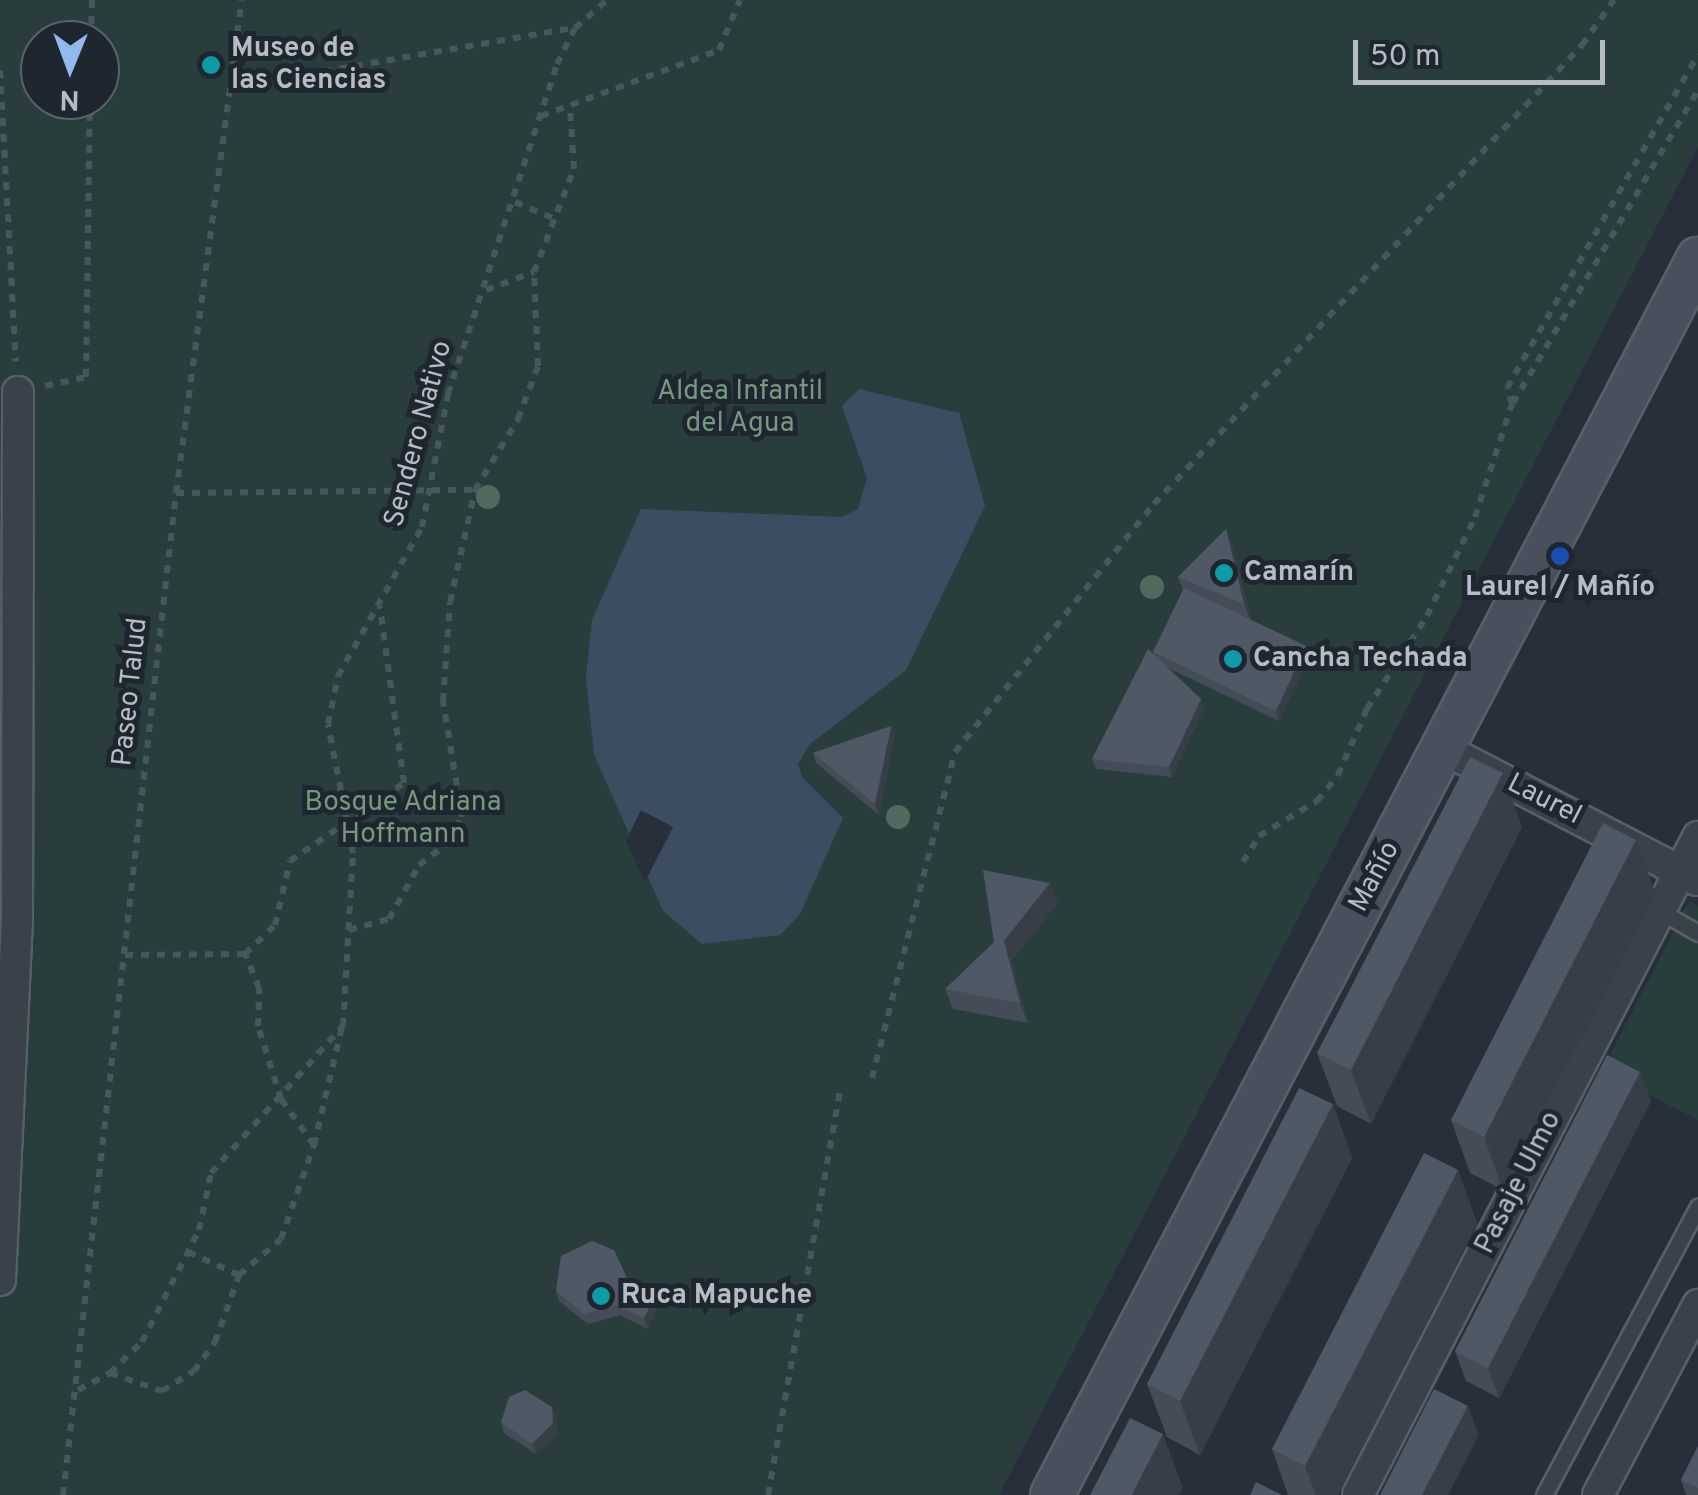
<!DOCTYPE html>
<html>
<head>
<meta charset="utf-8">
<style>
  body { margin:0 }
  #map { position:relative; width:1698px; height:1495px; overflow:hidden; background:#262f3a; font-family:Overpass,sans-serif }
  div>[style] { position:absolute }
  .green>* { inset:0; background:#2a3d3d }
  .water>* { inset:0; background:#3d4d61 }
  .pier>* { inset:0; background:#262f3a }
  .path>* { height:6px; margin-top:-3px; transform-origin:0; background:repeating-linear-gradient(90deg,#47585a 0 8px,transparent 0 16px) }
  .roads { filter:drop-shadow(2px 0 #575f68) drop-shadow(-2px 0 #575f68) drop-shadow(0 2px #575f68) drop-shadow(0 -2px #575f68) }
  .lane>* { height:15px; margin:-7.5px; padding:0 7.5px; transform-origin:7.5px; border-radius:7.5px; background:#39414a }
  .street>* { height:30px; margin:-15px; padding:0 15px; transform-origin:15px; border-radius:15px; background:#39414a }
  .secondary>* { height:42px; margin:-21px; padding:0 21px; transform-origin:21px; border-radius:21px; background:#48505d }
  .trees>* { width:24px; height:24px; margin:-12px; border-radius:50%; background:#51695f }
  .wall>* { inset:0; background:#444c57 }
  .shaded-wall>* { inset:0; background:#373e47 }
  .building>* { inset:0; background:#4f5865 }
  .dots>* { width:28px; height:28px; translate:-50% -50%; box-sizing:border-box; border:5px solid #1e262f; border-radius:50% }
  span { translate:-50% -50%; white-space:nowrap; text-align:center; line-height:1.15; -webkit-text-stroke:10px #1e262f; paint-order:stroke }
  .poi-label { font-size:28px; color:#b5bcc6; font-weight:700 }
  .left { translate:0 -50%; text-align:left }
  .park-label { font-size:28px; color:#75997d }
  .street-label { font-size:28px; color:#b5bcc6 }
  .north { position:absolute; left:20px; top:20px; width:100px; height:100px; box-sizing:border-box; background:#1e262f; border:2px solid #5a626b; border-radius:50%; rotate:181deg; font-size:28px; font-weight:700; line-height:40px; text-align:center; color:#b5bcc6 }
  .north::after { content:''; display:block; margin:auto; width:35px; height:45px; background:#93b8ec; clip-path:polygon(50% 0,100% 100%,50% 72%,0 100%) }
  .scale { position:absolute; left:1353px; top:40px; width:252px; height:45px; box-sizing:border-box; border:5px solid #b5bcc6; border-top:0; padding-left:12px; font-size:30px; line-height:35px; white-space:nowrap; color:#b5bcc6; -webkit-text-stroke:8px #1e262f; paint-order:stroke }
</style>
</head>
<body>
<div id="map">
  <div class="green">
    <i style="clip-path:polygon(evenodd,0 0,1698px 0,1698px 147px,999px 1495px,0 1495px,0 0,40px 40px,100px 40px,100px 100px,40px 100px,40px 40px)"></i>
    <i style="clip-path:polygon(1689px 901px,1698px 906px,1698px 1120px,1602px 1071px)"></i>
  </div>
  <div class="water">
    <i style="clip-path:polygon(859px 389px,959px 413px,985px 506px,906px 670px,809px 745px,798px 764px,802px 777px,843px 818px,800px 914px,780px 935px,702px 944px,663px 911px,594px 754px,586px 677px,592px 620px,641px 509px,842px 517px,858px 509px,867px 478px,842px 406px)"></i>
  </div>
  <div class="pier">
    <i style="clip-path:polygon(641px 810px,673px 827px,645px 882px,626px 841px)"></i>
  </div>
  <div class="path">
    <i style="left:91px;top:40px;width:40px;rotate:-88.6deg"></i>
    <i style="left:0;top:70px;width:292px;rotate:86.9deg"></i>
    <i style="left:229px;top:88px;width:349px;rotate:-9.9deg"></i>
    <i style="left:541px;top:116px;width:190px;rotate:-20.3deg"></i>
    <i style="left:719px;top:50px;width:54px;rotate:-67.2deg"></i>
    <i style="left:515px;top:202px;width:43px;rotate:23deg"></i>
    <i style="left:486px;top:290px;width:51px;rotate:-20.6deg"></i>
    <i style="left:45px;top:386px;width:42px;rotate:-12.4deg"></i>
    <i style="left:86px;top:377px;width:277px;rotate:-89.2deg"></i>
    <i style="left:1513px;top:403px;width:364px;rotate:-59.4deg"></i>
    <i style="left:176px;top:493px;width:299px;rotate:-0.6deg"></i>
    <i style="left:1243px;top:862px;width:31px;rotate:-58deg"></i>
    <i style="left:1259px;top:836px;width:68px;rotate:-31.1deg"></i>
    <i style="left:1317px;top:801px;width:33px;rotate:-51deg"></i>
    <i style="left:1338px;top:775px;width:72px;rotate:-66.3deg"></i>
    <i style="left:1367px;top:709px;width:111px;rotate:-57.2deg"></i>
    <i style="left:1427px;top:616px;width:110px;rotate:-64.1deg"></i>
    <i style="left:1475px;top:517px;width:119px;rotate:-71.9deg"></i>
    <i style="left:1512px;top:404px;width:17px;rotate:-107deg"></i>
    <i style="left:1507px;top:388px;width:384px;rotate:-60.2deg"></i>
    <i style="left:349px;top:930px;width:41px;rotate:-15.4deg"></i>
    <i style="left:389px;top:919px;width:62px;rotate:-60.9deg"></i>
    <i style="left:419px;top:865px;width:38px;rotate:-37deg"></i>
    <i style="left:449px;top:842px;width:28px;rotate:-63deg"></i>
    <i style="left:462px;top:817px;width:118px;rotate:-99.3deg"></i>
    <i style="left:443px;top:701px;width:99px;rotate:-86deg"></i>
    <i style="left:450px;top:602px;width:115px;rotate:-77.4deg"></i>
    <i style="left:475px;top:490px;width:83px;rotate:-58.8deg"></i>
    <i style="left:518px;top:419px;width:57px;rotate:-69.3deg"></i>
    <i style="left:538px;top:366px;width:94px;rotate:-92.4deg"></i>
    <i style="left:534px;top:272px;width:110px;rotate:-68.8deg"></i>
    <i style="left:574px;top:169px;width:62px;rotate:-93.7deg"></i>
    <i style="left:125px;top:955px;width:120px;rotate:-0.5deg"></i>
    <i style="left:872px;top:1078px;width:336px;rotate:-75.7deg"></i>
    <i style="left:955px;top:752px;width:318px;rotate:-51.3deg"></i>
    <i style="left:1154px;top:504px;width:628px;rotate:-47deg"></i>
    <i style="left:1582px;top:45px;width:55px;rotate:-54.6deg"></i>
    <i style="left:314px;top:1145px;width:57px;rotate:-125.7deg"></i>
    <i style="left:281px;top:1099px;width:77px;rotate:-107.5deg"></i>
    <i style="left:258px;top:1026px;width:38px;rotate:-88deg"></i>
    <i style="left:259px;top:988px;width:37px;rotate:-112deg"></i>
    <i style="left:245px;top:954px;width:42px;rotate:-44deg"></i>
    <i style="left:275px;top:925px;width:66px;rotate:-76.8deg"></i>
    <i style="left:290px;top:861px;width:138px;rotate:-34.4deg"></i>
    <i style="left:404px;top:783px;width:178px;rotate:-97.8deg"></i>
    <i style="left:188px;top:1252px;width:56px;rotate:24.3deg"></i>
    <i style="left:110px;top:1373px;width:55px;rotate:19.1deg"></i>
    <i style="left:162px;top:1391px;width:38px;rotate:-32deg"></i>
    <i style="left:194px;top:1371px;width:36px;rotate:-54deg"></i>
    <i style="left:215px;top:1342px;width:71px;rotate:-70.3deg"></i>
    <i style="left:239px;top:1275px;width:55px;rotate:-40.6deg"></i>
    <i style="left:281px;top:1239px;width:100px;rotate:-70.7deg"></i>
    <i style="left:314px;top:1145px;width:121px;rotate:-76.7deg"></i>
    <i style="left:78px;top:1390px;width:36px;rotate:-28deg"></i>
    <i style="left:110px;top:1373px;width:45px;rotate:-44.1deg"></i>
    <i style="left:142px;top:1342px;width:126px;rotate:-63deg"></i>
    <i style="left:199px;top:1230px;width:58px;rotate:-78.1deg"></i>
    <i style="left:211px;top:1173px;width:198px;rotate:-48.1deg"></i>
    <i style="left:343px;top:1026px;width:173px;rotate:-86.7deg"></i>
    <i style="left:353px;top:853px;width:131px;rotate:-101deg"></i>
    <i style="left:328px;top:724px;width:49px;rotate:-78.2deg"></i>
    <i style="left:338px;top:676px;width:171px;rotate:-60.6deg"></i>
    <i style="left:422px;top:527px;width:136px;rotate:-78.9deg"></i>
    <i style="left:448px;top:394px;width:348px;rotate:-71.7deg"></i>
    <i style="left:557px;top:64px;width:40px;rotate:-63.4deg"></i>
    <i style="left:575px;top:28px;width:43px;rotate:-41.2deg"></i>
    <i style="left:63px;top:1495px;width:1008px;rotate:-83.57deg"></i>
    <i style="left:176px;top:493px;width:497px;rotate:-82.4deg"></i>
    <i style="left:768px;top:1495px;width:409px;rotate:-79.9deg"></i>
  </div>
  <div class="roads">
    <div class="lane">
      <i style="left:1660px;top:911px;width:44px;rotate:30.1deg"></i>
      <i style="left:1544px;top:1495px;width:327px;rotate:-61.9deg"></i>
    </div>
    <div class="street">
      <i style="left:1442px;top:748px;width:287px;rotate:27.4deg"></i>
      <i style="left:0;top:1280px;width:357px;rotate:-87.3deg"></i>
      <i style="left:17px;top:923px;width:531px;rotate:-89.89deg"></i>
      <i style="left:1358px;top:1495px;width:741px;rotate:-62.67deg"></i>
      <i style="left:1598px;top:1495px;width:215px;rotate:-62.2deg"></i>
    </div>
    <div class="secondary">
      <i style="left:1052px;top:1495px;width:1395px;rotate:-62.41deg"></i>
    </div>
  </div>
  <div class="trees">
    <i style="left:488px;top:497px"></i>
    <i style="left:1152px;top:587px"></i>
    <i style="left:898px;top:817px"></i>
  </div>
  <div class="wall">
    <i style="clip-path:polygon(1226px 529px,1233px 549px,1251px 620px,1306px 646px,1310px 656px,1279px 721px,1168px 668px,1201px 699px,1204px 709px,1172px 777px,1096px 769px,1092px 759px,1153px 654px,1153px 652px,1183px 590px,1178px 577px)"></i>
    <i style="clip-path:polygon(891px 726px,894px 736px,879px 815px,816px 763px,813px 753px)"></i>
    <i style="clip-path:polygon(1522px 827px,1371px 1124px,1337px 1106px,1317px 1053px)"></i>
    <i style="clip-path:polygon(1656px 894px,1503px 1190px,1470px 1173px,1451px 1120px)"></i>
    <i style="clip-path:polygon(1058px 903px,1011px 961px,1028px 1023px,953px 1009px,945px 989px)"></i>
    <i style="clip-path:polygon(1651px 1101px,1499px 1398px,1466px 1381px,1455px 1351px)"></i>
    <i style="clip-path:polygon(1333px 1104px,1352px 1158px,1200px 1455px,1167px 1437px,1147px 1384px)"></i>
    <i style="clip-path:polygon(1458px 1170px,1477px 1224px,1338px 1495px,1288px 1495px,1272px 1449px)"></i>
    <i style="clip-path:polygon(628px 1280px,656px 1294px,660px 1304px,648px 1329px,620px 1315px,588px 1324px,559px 1301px,556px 1291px)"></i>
    <i style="clip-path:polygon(556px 1417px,557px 1434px,536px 1454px,504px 1433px,501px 1422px)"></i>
    <i style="clip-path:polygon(1698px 1446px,1698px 1495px,1686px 1495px,1681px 1480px)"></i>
  </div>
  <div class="shaded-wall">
    <i style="clip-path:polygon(1226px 529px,1233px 549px,1252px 624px,1244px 604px)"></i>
    <i style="clip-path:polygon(1306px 646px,1310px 656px,1279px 721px,1276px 711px)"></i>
    <i style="clip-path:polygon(1201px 699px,1204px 709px,1172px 777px,1169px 767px)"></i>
    <i style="clip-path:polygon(891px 726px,894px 736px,879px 815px,875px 804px)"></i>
    <i style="clip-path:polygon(1503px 773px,1522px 827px,1371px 1124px,1351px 1070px)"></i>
    <i style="clip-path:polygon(1636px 840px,1656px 894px,1503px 1190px,1484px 1137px)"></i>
    <i style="clip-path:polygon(1050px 883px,1058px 903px,1011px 961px,1028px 1023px,1020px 1003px,1004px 941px)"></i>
    <i style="clip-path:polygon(1640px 1072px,1651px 1101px,1499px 1398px,1488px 1368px)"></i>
    <i style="clip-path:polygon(1333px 1104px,1352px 1158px,1200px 1455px,1180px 1401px)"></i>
    <i style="clip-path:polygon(1458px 1170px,1477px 1224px,1338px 1495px,1316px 1495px,1305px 1466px)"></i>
    <i style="clip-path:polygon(656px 1294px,660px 1304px,648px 1329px,644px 1318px)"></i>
    <i style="clip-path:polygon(1468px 1406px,1479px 1435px,1448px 1495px,1422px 1495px)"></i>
    <i style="clip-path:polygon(552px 1407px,556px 1417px,557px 1434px,536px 1454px,532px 1444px)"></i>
    <i style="clip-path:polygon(1163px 1434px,1183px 1488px,1179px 1495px,1132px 1495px)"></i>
  </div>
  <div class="building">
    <i style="clip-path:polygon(1226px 529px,1244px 604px,1178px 577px)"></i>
    <i style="clip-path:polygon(1184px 588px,1306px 646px,1276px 711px,1153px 652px)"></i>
    <i style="clip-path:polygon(1148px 649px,1201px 699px,1169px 767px,1092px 759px)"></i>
    <i style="clip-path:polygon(891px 726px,875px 804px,813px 753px)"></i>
    <i style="clip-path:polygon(1470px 757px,1503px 773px,1351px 1070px,1317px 1053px)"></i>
    <i style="clip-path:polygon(1603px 823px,1636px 840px,1484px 1137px,1451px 1120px)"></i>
    <i style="clip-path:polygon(983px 870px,1050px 883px,1004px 941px,1020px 1003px,945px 989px,994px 942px)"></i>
    <i style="clip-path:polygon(1607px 1055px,1640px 1072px,1488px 1368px,1455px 1351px)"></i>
    <i style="clip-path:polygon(1299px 1088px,1333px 1104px,1180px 1401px,1147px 1384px)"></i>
    <i style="clip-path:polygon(1424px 1153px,1458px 1170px,1305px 1466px,1272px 1449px)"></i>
    <i style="clip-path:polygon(592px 1241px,614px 1250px,628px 1280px,656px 1294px,644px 1318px,616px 1305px,584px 1314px,556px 1291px,561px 1256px)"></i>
    <i style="clip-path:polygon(1434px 1389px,1468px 1406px,1422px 1495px,1380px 1495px)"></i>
    <i style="clip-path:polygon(525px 1390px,552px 1407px,553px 1423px,532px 1444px,501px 1422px,509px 1397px)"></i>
    <i style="clip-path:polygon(1130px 1418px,1163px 1434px,1132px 1495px,1090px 1495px)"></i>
    <i style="clip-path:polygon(1698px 1446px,1698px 1488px,1681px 1480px)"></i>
    <i style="clip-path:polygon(1256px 1482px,1282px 1495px,1250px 1495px)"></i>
  </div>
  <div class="dots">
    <i style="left:211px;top:65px;background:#0f9aa8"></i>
    <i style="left:1560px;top:556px;background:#1a4fb4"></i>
    <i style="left:1224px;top:573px;background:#0f9aa8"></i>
    <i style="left:1233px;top:659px;background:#0f9aa8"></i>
    <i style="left:601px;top:1296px;background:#0f9aa8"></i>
  </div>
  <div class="poi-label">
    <span class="left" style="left:231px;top:65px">Museo de<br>las Ciencias</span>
    <span class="left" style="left:1244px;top:573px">Camarín</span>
    <span style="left:1560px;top:588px">Laurel / Mañío</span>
    <span class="left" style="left:1253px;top:659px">Cancha Techada</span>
    <span class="left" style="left:621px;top:1296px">Ruca Mapuche</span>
  </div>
  <div class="park-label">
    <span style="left:740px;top:408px">Aldea Infantil<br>del Agua</span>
    <span style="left:403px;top:819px">Bosque Adriana<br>Hoffmann</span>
  </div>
  <div class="street-label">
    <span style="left:419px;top:434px;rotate:-75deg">Sendero Nativo</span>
    <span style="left:131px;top:692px;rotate:-84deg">Paseo Talud</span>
    <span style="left:1544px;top:800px;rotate:27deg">Laurel</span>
    <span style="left:1375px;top:877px;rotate:-62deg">Mañío</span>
    <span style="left:1519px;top:1183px;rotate:-63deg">Pasaje Ulmo</span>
  </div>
  <div class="north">N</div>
  <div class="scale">50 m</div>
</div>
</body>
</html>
